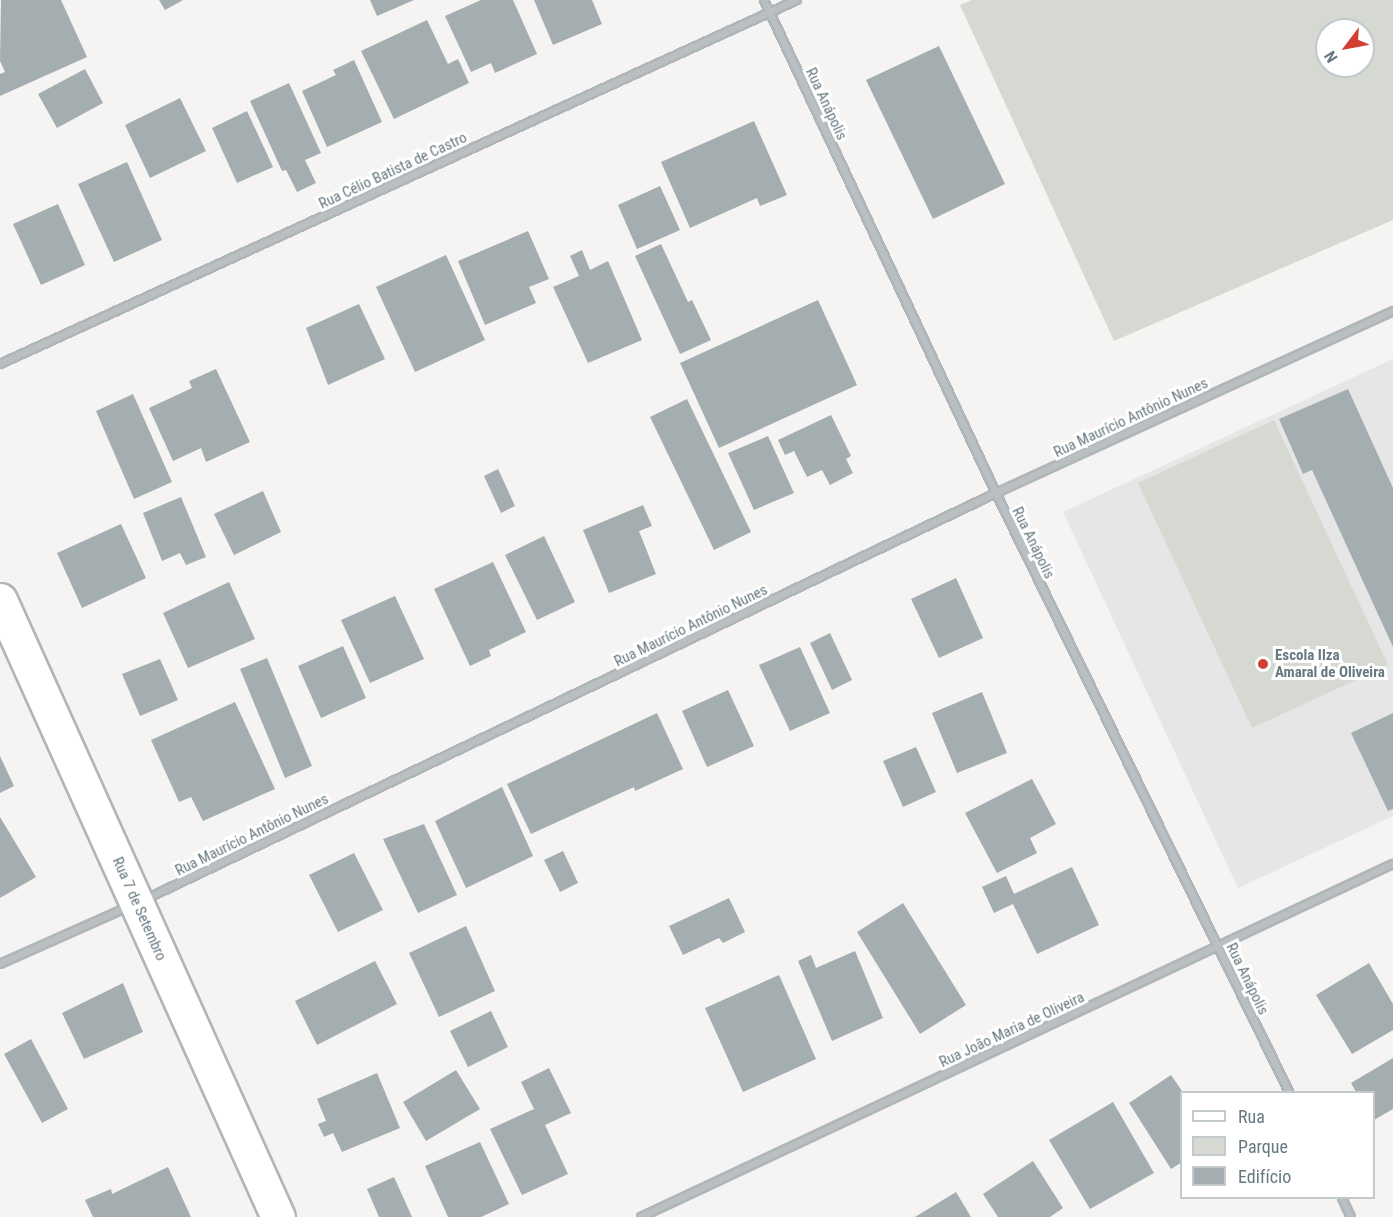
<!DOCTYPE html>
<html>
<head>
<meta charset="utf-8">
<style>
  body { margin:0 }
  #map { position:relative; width:1393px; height:1217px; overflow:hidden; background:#f5f4f2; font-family:"Roboto Condensed",sans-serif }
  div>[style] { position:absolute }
  .built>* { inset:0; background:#e5e6e5 }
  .green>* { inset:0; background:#d5d9d1 }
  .building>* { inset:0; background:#a4adb0 }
  .roads { filter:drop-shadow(2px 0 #afb5b8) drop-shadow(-2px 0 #afb5b8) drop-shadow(0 2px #afb5b8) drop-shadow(0 -2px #afb5b8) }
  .street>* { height:6px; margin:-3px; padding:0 3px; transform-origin:3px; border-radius:3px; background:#babfc1 }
  .secondary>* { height:33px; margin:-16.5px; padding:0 16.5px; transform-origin:16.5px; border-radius:16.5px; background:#fff }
  .dots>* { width:16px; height:16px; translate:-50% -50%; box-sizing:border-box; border:3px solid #fff; border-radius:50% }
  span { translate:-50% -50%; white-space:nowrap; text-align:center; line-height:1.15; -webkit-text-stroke:6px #fff; paint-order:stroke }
  .street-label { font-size:15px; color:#677980 }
  .poi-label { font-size:15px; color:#677980; font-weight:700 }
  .left { translate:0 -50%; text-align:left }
  .legend { position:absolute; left:1180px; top:1091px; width:195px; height:108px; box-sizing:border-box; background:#fff; border:2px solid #c2c9cc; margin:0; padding:8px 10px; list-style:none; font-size:18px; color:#677980 }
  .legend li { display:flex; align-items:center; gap:12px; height:30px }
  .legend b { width:30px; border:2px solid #c2c9cc }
  .north { position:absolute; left:1315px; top:18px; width:60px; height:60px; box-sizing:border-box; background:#fff; border:2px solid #c2c9cc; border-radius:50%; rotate:238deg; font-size:16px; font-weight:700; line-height:24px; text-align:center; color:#677980 }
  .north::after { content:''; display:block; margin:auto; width:21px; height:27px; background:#d24034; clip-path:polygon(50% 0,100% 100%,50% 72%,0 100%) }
</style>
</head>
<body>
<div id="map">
  <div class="built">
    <i style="clip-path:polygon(1393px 359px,1393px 816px,1238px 888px,1063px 512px)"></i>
  </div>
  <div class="green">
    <i style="clip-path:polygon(evenodd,972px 0,1393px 0,1393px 220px,1114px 341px,960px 5px,972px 0,1327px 30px,1363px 30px,1363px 66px,1327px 66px,1327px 30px)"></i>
    <i style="clip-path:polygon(1274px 420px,1388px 665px,1252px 728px,1138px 483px)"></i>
  </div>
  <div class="building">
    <i style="clip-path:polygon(1px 0,61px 0,87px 57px,0 96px,0 74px,5px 72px,0 61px)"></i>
    <i style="clip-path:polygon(159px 0,183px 0,165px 10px)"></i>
    <i style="clip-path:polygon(370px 0,414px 0,377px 16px)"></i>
    <i style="clip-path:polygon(481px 0,513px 0,537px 54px,495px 73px,491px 63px,471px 72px,445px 16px)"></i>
    <i style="clip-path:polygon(534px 0,592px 0,602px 24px,553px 45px)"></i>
    <i style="clip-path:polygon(427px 20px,448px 64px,458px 59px,469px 83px,394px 119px,361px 51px)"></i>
    <i style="clip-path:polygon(939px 46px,1005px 184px,933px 219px,866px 80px)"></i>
    <i style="clip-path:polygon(354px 60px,382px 122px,327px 147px,302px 91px,336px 75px,333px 70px)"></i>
    <i style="clip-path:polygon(85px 69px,103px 103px,57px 128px,38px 94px)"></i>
    <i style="clip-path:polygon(289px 83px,321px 153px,305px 160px,316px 183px,297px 192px,286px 170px,282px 171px,250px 101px)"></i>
    <i style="clip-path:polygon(180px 98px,206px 151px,150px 178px,125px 125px)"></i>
    <i style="clip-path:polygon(247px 111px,273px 167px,237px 183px,212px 128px)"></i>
    <i style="clip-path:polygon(754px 121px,787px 195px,760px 206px,757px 198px,690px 228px,661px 162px)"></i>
    <i style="clip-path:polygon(127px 162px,162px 240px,114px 262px,78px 184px)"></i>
    <i style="clip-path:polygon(660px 186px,680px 230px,637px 249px,618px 205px)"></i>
    <i style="clip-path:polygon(58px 204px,85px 265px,41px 285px,13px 224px)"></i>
    <i style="clip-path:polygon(528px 231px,549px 279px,529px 287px,536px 303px,485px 325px,458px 261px)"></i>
    <i style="clip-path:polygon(661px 244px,688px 302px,692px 300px,711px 340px,680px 354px,635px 256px)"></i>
    <i style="clip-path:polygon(582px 250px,590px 270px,608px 261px,642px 340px,588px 363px,553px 287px,579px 276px,570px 256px)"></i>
    <i style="clip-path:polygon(446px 255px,485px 340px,415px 372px,376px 287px)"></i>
    <i style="clip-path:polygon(818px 300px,857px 385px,719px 448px,680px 363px)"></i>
    <i style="clip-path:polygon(359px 304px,385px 359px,328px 385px,306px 328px)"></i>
    <i style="clip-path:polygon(216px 369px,250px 442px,206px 462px,201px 448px,173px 461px,149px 408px,192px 388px,189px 381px)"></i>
    <i style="clip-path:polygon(1348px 389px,1393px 488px,1393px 647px,1312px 470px,1303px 474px,1279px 419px)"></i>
    <i style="clip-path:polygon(133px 394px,172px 482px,134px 499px,96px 411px)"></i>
    <i style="clip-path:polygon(687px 399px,751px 532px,714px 550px,650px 417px)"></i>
    <i style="clip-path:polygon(831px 415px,851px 456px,846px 459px,853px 473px,830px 485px,822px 470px,807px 477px,794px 451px,785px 455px,778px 440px)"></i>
    <i style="clip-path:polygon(768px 436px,794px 493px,754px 510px,728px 453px)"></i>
    <i style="clip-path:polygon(498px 469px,515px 506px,501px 513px,484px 476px)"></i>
    <i style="clip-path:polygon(263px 491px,281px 532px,234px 555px,214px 514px)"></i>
    <i style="clip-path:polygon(181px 497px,206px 557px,186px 565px,180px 553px,162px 561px,143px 513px)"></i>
    <i style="clip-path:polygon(643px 505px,652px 526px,639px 531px,656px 574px,609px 593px,583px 530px)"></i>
    <i style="clip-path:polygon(121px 524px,146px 578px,82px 608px,57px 553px)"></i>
    <i style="clip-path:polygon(544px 536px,575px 602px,537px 620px,505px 555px)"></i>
    <i style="clip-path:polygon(493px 562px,526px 632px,489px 650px,491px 656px,470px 666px,434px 589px)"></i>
    <i style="clip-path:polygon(956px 578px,983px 638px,939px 658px,911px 599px)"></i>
    <i style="clip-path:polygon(229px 582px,255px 639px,188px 668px,163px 613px)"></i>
    <i style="clip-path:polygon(395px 596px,424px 659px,370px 683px,341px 620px)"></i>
    <i style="clip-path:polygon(830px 633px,852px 680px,832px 690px,810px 643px)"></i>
    <i style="clip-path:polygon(343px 646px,366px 698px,321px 718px,298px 666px)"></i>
    <i style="clip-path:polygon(800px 647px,830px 713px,790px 731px,759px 665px)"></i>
    <i style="clip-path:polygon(267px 658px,312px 766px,285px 778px,240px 669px)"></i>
    <i style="clip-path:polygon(160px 659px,178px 700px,140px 716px,122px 674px)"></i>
    <i style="clip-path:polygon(728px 690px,754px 746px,707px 767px,682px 711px)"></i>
    <i style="clip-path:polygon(982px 692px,1007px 753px,957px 773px,932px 713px)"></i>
    <i style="clip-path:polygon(235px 702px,275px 789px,203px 821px,191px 797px,179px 802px,151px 740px)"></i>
    <i style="clip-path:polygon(657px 713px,683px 769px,635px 791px,634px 787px,531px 834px,507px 784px)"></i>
    <i style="clip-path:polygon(1393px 713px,1393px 809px,1388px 811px,1351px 733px)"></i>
    <i style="clip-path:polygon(916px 747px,936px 792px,903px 807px,883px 761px)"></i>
    <i style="clip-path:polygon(0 756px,14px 786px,0 793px)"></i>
    <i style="clip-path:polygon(1032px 779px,1056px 824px,1030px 838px,1037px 853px,997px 873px,965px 813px)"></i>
    <i style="clip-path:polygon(502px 787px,533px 856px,466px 888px,435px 821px)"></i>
    <i style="clip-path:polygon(0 817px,36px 877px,0 898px)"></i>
    <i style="clip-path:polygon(424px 824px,457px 895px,418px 913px,383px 839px)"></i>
    <i style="clip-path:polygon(563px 851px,578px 883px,560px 892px,544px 860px)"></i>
    <i style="clip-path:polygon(354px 853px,383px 910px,338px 932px,309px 875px)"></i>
    <i style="clip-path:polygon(1072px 867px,1099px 925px,1037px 954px,1013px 904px,994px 913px,982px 887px,1006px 876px,1014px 894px)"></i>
    <i style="clip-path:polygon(729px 898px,745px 932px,723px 943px,719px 938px,683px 955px,669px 926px)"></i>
    <i style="clip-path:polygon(903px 903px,966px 1005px,920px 1034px,857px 932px)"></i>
    <i style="clip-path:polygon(466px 926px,495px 991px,439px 1017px,409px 953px)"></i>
    <i style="clip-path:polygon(855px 951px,883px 1018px,832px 1041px,798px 961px,811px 955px,816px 968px)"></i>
    <i style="clip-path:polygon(375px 961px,397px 1004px,317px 1045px,295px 1001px)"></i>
    <i style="clip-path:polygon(1369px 963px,1393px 1004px,1393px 1030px,1352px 1054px,1316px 995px)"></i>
    <i style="clip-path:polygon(779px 975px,816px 1059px,743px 1092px,705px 1008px)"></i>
    <i style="clip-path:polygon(123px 983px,143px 1032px,84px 1059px,62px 1013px)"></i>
    <i style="clip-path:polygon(491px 1011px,508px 1047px,468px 1067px,450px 1031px)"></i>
    <i style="clip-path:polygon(31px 1039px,68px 1109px,42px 1123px,4px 1054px)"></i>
    <i style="clip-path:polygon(1393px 1058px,1393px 1109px,1374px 1120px,1374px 1092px,1356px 1092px,1351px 1083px)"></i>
    <i style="clip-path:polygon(549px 1068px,571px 1113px,545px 1125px,568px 1174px,522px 1195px,490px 1129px,534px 1109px,521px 1082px)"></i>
    <i style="clip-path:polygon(456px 1070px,480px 1109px,426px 1141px,403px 1102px)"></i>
    <i style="clip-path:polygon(377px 1073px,400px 1128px,342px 1152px,333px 1133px,324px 1137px,318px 1124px,326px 1121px,317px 1099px)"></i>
    <i style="clip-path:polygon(1171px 1075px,1182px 1091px,1182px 1162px,1171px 1169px,1129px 1103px)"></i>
    <i style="clip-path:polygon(1113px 1102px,1154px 1173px,1090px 1209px,1049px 1140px)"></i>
    <i style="clip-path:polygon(480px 1142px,509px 1204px,481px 1217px,448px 1217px,425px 1166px)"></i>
    <i style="clip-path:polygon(1033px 1161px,1063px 1208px,1050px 1217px,998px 1217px,983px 1194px)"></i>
    <i style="clip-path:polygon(168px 1167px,191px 1217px,93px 1217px,85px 1200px,111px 1189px,112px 1194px)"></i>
    <i style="clip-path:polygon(394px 1177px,412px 1217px,379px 1217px,367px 1189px)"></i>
    <i style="clip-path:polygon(956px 1192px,971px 1217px,915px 1217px)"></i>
  </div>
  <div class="roads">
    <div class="street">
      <i style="left:764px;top:0;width:545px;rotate:64.8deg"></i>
      <i style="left:996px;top:493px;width:667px;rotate:63.93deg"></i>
      <i style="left:0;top:364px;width:876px;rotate:-24.55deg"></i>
      <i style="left:146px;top:899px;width:942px;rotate:-25.53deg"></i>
      <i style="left:996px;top:493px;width:437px;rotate:-24.6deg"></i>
      <i style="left:0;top:964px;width:140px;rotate:-24deg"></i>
      <i style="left:1342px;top:1198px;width:21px;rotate:65deg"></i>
      <i style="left:641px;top:1217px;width:831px;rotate:-25.15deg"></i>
    </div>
    <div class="secondary">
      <i style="left:0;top:600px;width:677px;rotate:65.75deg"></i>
    </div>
  </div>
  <div class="dots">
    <i style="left:1263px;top:664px;background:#d24034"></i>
  </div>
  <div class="street-label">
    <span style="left:826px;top:104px;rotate:65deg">Rua Anápolis</span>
    <span style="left:393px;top:171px;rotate:-25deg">Rua Célio Batista de Castro</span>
    <span style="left:1131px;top:418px;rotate:-25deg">Rua Maurício Antônio Nunes</span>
    <span style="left:1033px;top:543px;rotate:64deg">Rua Anápolis</span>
    <span style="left:691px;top:626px;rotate:-26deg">Rua Maurício Antônio Nunes</span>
    <span style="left:252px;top:835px;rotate:-26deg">Rua Maurício Antônio Nunes</span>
    <span style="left:139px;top:909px;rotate:66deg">Rua 7 de Setembro</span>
    <span style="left:1247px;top:979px;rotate:64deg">Rua Anápolis</span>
    <span style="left:1012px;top:1030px;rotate:-25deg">Rua João Maria de Oliveira</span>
  </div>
  <div class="poi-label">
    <span class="left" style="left:1275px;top:664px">Escola Ilza<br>Amaral de Oliveira</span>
  </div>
  <ul class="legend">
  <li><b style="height:8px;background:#fff"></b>Rua</li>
  <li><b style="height:16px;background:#d5d9d1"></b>Parque</li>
  <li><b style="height:16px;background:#a4adb0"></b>Edifício</li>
  </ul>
  <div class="north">N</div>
</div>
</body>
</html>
